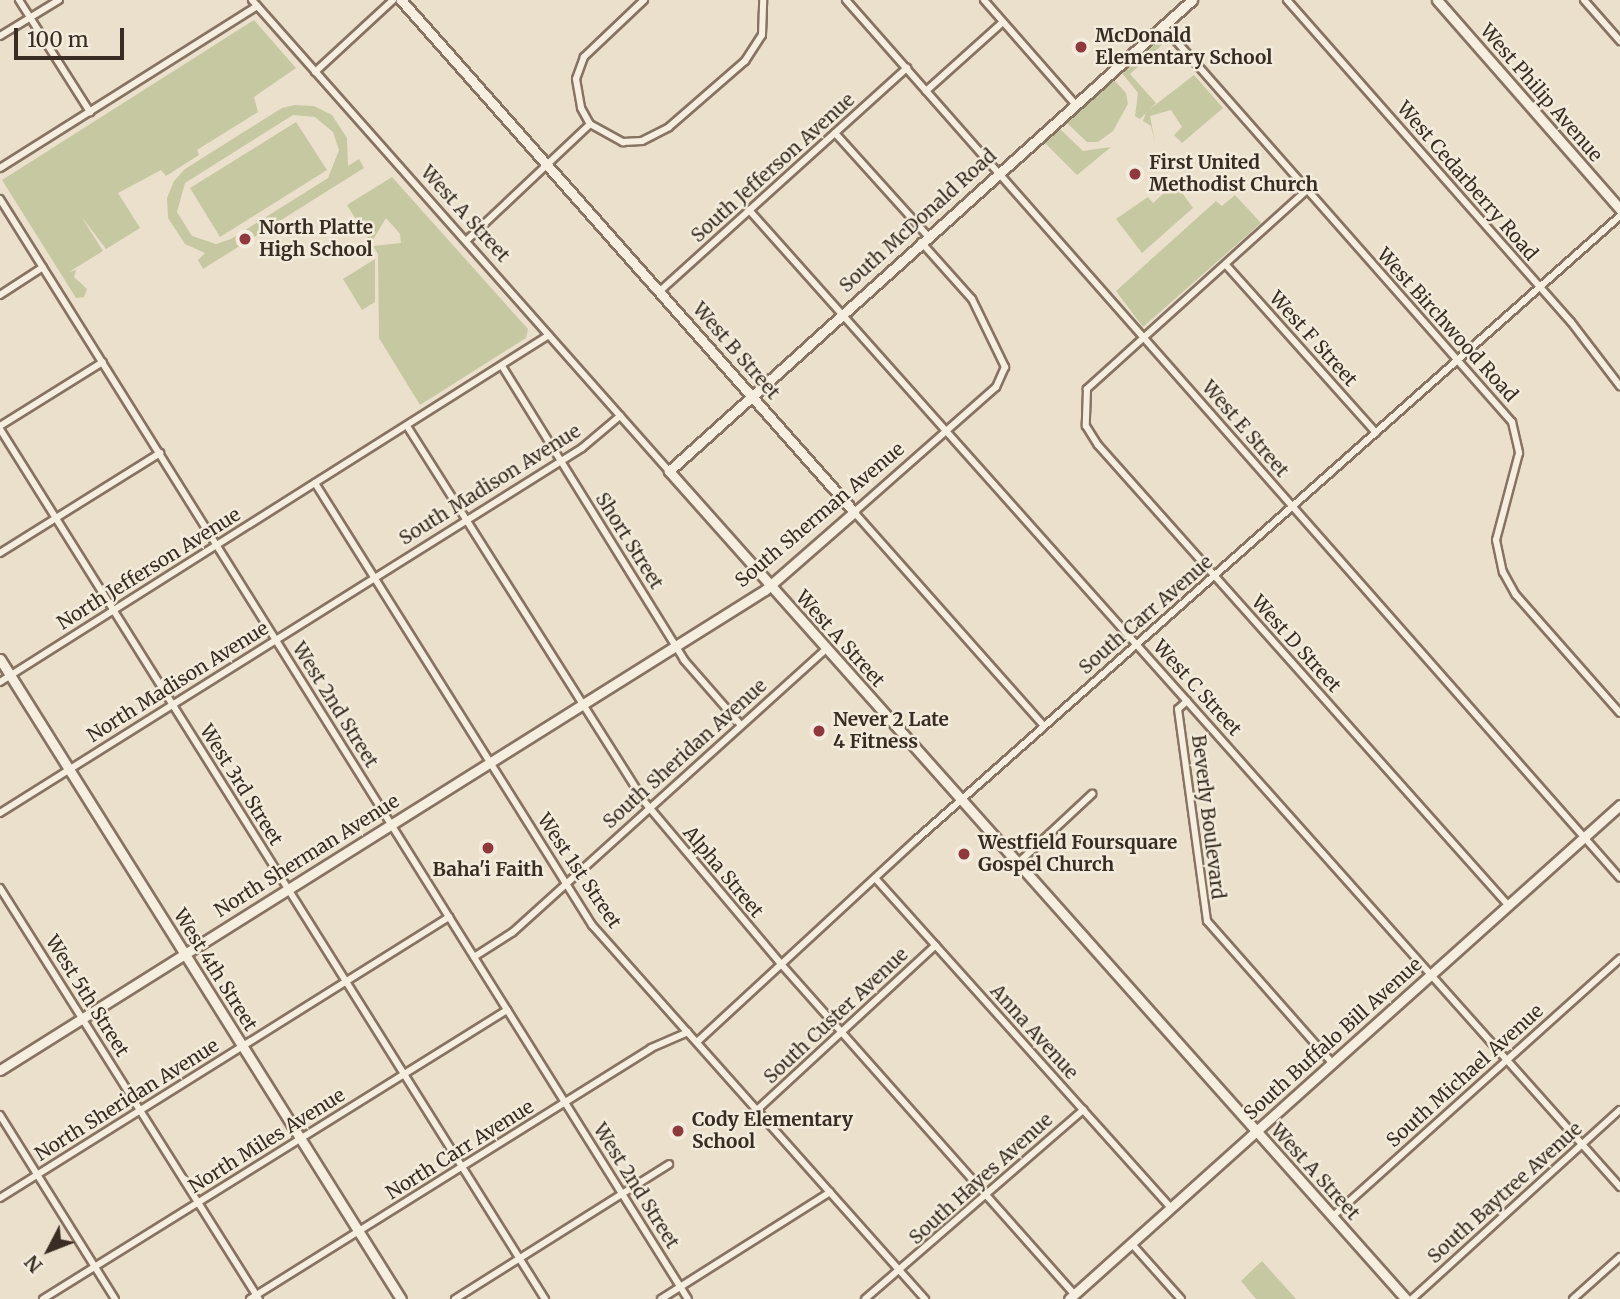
<!DOCTYPE html>
<html>
<head>
<meta charset="utf-8">
<style>
  body { margin:0 }
  #map { position:relative; width:1620px; height:1299px; overflow:hidden; background:#ebe0cc; font-family:Merriweather,serif }
  div>[style] { position:absolute }
  .green>* { inset:0; background:#c6c8a1 }
  .roads { filter:drop-shadow(2px 0 #867362) drop-shadow(-2px 0 #867362) drop-shadow(0 2px #867362) drop-shadow(0 -2px #867362) }
  .street>* { height:6px; margin:-3px; padding:0 3px; transform-origin:3px; border-radius:3px; background:#f6eedf }
  .secondary>* { height:9px; margin:-4.5px; padding:0 4.5px; transform-origin:4.5px; border-radius:4.5px; background:#f6eedf }
  .dots>* { width:19px; height:19px; translate:-50% -50%; box-sizing:border-box; border:4px solid #f3ebdb; border-radius:50% }
  span { translate:-50% -50%; white-space:nowrap; text-align:center; line-height:1.15; -webkit-text-stroke:5px #f3ebdb; paint-order:stroke }
  .poi-label { font-size:19px; color:#392d23; font-weight:700 }
  .left { translate:0 -50%; text-align:left }
  .street-label { font-size:19px; color:#392d23 }
  .north { position:absolute; left:14px; top:1215px; width:70px; height:70px; -webkit-text-stroke:5px #f3ebdb; paint-order:stroke; rotate:228deg; font-size:19px; font-weight:700; line-height:28px; text-align:center; color:#392d23 }
  .north::after { content:''; display:block; margin:auto; width:24px; height:32px; background:#392d23; clip-path:polygon(50% 0,100% 100%,50% 72%,0 100%) }
  .scale { position:absolute; left:14px; top:28px; width:110px; height:32px; box-sizing:border-box; border:4px solid #392d23; border-top:0; padding-left:9px; font-size:21px; line-height:24px; white-space:nowrap; color:#392d23; -webkit-text-stroke:5px #f3ebdb; paint-order:stroke }
</style>
</head>
<body>
<div id="map">
  <div class="green">
    <i style="clip-path:polygon(254px 20px,296px 68px,254px 97px,258px 112px,197px 150px,199px 155px,166px 176px,161px 170px,118px 193px,140px 228px,106px 249px,81px 216px,103px 251px,69px 272px,76px 270px,74px 277px,87px 289px,84px 297px,76px 298px,2px 180px)"></i>
    <i style="clip-path:polygon(1160px 40px,1165px 42px,1130px 74px,1156px 103px,1140px 119px,1135px 116px,1138px 93px,1122px 73px)"></i>
    <i style="clip-path:polygon(1194px 75px,1223px 108px,1182px 143px,1174px 135px,1182px 127px,1171px 110px,1150px 116px,1155px 142px,1151px 126px,1143px 121px,1146px 112px)"></i>
    <i style="clip-path:polygon(1114px 80px,1126px 93px,1128px 104px,1113px 131px,1098px 142px,1087px 142px,1067px 123px)"></i>
    <i style="clip-path:polygon(evenodd,295px 105px,314px 106px,332px 115px,347px 138px,348px 166px,359px 159px,364px 168px,203px 269px,198px 260px,205px 253px,185px 244px,168px 218px,167px 198px,174px 181px,185px 169px,282px 108px,295px 105px,293px 115px,315px 117px,333px 132px,339px 150px,328px 178px,231px 239px,216px 244px,192px 236px,177px 212px,185px 183px,293px 115px)"></i>
    <i style="clip-path:polygon(296px 122px,327px 170px,220px 237px,190px 188px)"></i>
    <i style="clip-path:polygon(1060px 129px,1083px 151px,1111px 147px,1077px 175px,1045px 143px)"></i>
    <i style="clip-path:polygon(392px 177px,528px 329px,526px 338px,420px 405px,379px 338px,378px 254px,373px 246px,401px 243px,400px 234px,386px 218px,371px 243px,347px 205px)"></i>
    <i style="clip-path:polygon(1175px 183px,1193px 208px,1142px 253px,1116px 219px,1148px 197px,1153px 203px)"></i>
    <i style="clip-path:polygon(1235px 195px,1261px 223px,1143px 327px,1116px 291px,1216px 201px,1222px 206px)"></i>
    <i style="clip-path:polygon(375px 259px,375px 302px,362px 310px,343px 279px)"></i>
    <i style="clip-path:polygon(1262px 1261px,1296px 1299px,1256px 1299px,1241px 1281px)"></i>
  </div>
  <div class="roads">
    <div class="street">
      <i style="left:19px;top:0;width:133px;rotate:57.6deg"></i>
      <i style="left:252px;top:0;width:629px;rotate:48.48deg"></i>
      <i style="left:644px;top:0;width:83px;rotate:136.5deg"></i>
      <i style="left:584px;top:57px;width:23px;rotate:110deg"></i>
      <i style="left:576px;top:79px;width:29px;rotate:80deg"></i>
      <i style="left:581px;top:108px;width:18px;rotate:61deg"></i>
      <i style="left:590px;top:124px;width:38px;rotate:29deg"></i>
      <i style="left:623px;top:142px;width:19px;rotate:-3deg"></i>
      <i style="left:642px;top:141px;width:30px;rotate:-27deg"></i>
      <i style="left:669px;top:127px;width:101px;rotate:-41deg"></i>
      <i style="left:745px;top:61px;width:31px;rotate:-57deg"></i>
      <i style="left:762px;top:35px;width:35px;rotate:-88deg"></i>
      <i style="left:846px;top:0;width:1170px;rotate:48.6deg"></i>
      <i style="left:984px;top:0;width:138px;rotate:48.8deg"></i>
      <i style="left:1287px;top:0;width:429px;rotate:48.6deg"></i>
      <i style="left:1571px;top:322px;width:81px;rotate:52.6deg"></i>
      <i style="left:1584px;top:0;width:55px;rotate:48.7deg"></i>
      <i style="left:1163px;top:26px;width:528px;rotate:48.61deg"></i>
      <i style="left:1512px;top:422px;width:32px;rotate:77deg"></i>
      <i style="left:1519px;top:453px;width:90px;rotate:104.8deg"></i>
      <i style="left:1496px;top:540px;width:33px;rotate:78deg"></i>
      <i style="left:1503px;top:572px;width:26px;rotate:61deg"></i>
      <i style="left:1516px;top:595px;width:157px;rotate:48.6deg"></i>
      <i style="left:0;top:36px;width:69px;rotate:-31.4deg"></i>
      <i style="left:315px;top:72px;width:106px;rotate:-42.7deg"></i>
      <i style="left:926px;top:91px;width:103px;rotate:-41.9deg"></i>
      <i style="left:835px;top:133px;width:137px;rotate:48deg"></i>
      <i style="left:0;top:168px;width:304px;rotate:-32.2deg"></i>
      <i style="left:1307px;top:190px;width:297px;rotate:137.9deg"></i>
      <i style="left:1087px;top:389px;width:37px;rotate:92deg"></i>
      <i style="left:1086px;top:426px;width:22px;rotate:58deg"></i>
      <i style="left:1098px;top:445px;width:616px;rotate:48.29deg"></i>
      <i style="left:0;top:199px;width:1297px;rotate:57.98deg"></i>
      <i style="left:749px;top:210px;width:1309px;rotate:48.28deg"></i>
      <i style="left:466px;top:241px;width:170px;rotate:-43.3deg"></i>
      <i style="left:921px;top:242px;width:76px;rotate:48.2deg"></i>
      <i style="left:972px;top:299px;width:76px;rotate:64.1deg"></i>
      <i style="left:1005px;top:367px;width:22px;rotate:114deg"></i>
      <i style="left:996px;top:387px;width:189px;rotate:138.6deg"></i>
      <i style="left:854px;top:512px;width:286px;rotate:48.4deg"></i>
      <i style="left:1226px;top:265px;width:225px;rotate:48.2deg"></i>
      <i style="left:660px;top:291px;width:333px;rotate:-42.1deg"></i>
      <i style="left:0;top:295px;width:51px;rotate:-33.1deg"></i>
      <i style="left:502px;top:366px;width:346px;rotate:58.2deg"></i>
      <i style="left:684px;top:660px;width:85px;rotate:48.8deg"></i>
      <i style="left:0;top:426px;width:121px;rotate:-31.9deg"></i>
      <i style="left:407px;top:426px;width:442px;rotate:57.7deg"></i>
      <i style="left:643px;top:800px;width:214px;rotate:49.9deg"></i>
      <i style="left:781px;top:964px;width:441px;rotate:48.4deg"></i>
      <i style="left:0;top:429px;width:1027px;rotate:57.94deg"></i>
      <i style="left:315px;top:483px;width:522px;rotate:57.92deg"></i>
      <i style="left:592px;top:925px;width:501px;rotate:48.32deg"></i>
      <i style="left:0;top:553px;width:189px;rotate:-32deg"></i>
      <i style="left:0;top:682px;width:649px;rotate:-32.3deg"></i>
      <i style="left:1187px;top:701px;width:12px;rotate:138deg"></i>
      <i style="left:1178px;top:709px;width:214px;rotate:82.2deg"></i>
      <i style="left:1207px;top:921px;width:189px;rotate:48.6deg"></i>
      <i style="left:0;top:813px;width:687px;rotate:-32.09deg"></i>
      <i style="left:582px;top:448px;width:50px;rotate:-40.1deg"></i>
      <i style="left:1017px;top:864px;width:103px;rotate:-43deg"></i>
      <i style="left:875px;top:878px;width:443px;rotate:48.1deg"></i>
      <i style="left:0;top:888px;width:486px;rotate:57.8deg"></i>
      <i style="left:474px;top:957px;width:46px;rotate:-32.7deg"></i>
      <i style="left:513px;top:932px;width:422px;rotate:-42.1deg"></i>
      <i style="left:697px;top:1042px;width:299px;rotate:-42.7deg"></i>
      <i style="left:917px;top:839px;width:939px;rotate:-41.55deg"></i>
      <i style="left:757px;top:1110px;width:243px;rotate:-42.7deg"></i>
      <i style="left:0;top:1115px;width:217px;rotate:58deg"></i>
      <i style="left:0;top:1198px;width:530px;rotate:-32.04deg"></i>
      <i style="left:1332px;top:1217px;width:387px;rotate:-41.9deg"></i>
      <i style="left:1131px;top:1243px;width:75px;rotate:48.2deg"></i>
      <i style="left:43px;top:1299px;width:547px;rotate:-31.92deg"></i>
      <i style="left:250px;top:1299px;width:473px;rotate:-32deg"></i>
      <i style="left:651px;top:1048px;width:40px;rotate:-23.4deg"></i>
      <i style="left:455px;top:1299px;width:253px;rotate:-32.2deg"></i>
      <i style="left:661px;top:1299px;width:200px;rotate:-32.3deg"></i>
      <i style="left:865px;top:1299px;width:289px;rotate:-40.9deg"></i>
      <i style="left:1412px;top:1299px;width:281px;rotate:-42.3deg"></i>
      <i style="left:1573px;top:1299px;width:63px;rotate:-41.8deg"></i>
    </div>
    <div class="secondary">
      <i style="left:1192px;top:0;width:704px;rotate:137.99deg"></i>
      <i style="left:669px;top:471px;width:1108px;rotate:48.33deg"></i>
      <i style="left:1437px;top:0;width:278px;rotate:48.8deg"></i>
      <i style="left:0;top:659px;width:755px;rotate:57.93deg"></i>
      <i style="left:0;top:1070px;width:903px;rotate:-32.11deg"></i>
      <i style="left:765px;top:590px;width:118px;rotate:-41.2deg"></i>
      <i style="left:854px;top:512px;width:684px;rotate:-131.5deg"></i>
      <i style="left:1069px;top:1299px;width:740px;rotate:-41.88deg"></i>
    </div>
  </div>
  <div class="dots">
    <i style="left:1081px;top:47px;background:#8f383d"></i>
    <i style="left:1135px;top:174px;background:#8f383d"></i>
    <i style="left:245px;top:239px;background:#8f383d"></i>
    <i style="left:819px;top:731px;background:#8f383d"></i>
    <i style="left:488px;top:848px;background:#8f383d"></i>
    <i style="left:964px;top:854px;background:#8f383d"></i>
    <i style="left:678px;top:1131px;background:#8f383d"></i>
  </div>
  <div class="poi-label">
    <span class="left" style="left:1095px;top:47px">McDonald<br>Elementary School</span>
    <span class="left" style="left:1149px;top:174px">First United<br>Methodist Church</span>
    <span class="left" style="left:259px;top:239px">North Platte<br>High School</span>
    <span class="left" style="left:833px;top:731px">Never 2 Late<br>4 Fitness</span>
    <span class="left" style="left:978px;top:854px">Westfield Foursquare<br>Gospel Church</span>
    <span style="left:488px;top:870px">Baha'i Faith</span>
    <span class="left" style="left:692px;top:1131px">Cody Elementary<br>School</span>
  </div>
  <div class="street-label">
    <span style="left:1541px;top:93px;rotate:49deg">West Philip Avenue</span>
    <span style="left:773px;top:168px;rotate:-42deg">South Jefferson Avenue</span>
    <span style="left:1467px;top:181px;rotate:49deg">West Cedarberry Road</span>
    <span style="left:465px;top:214px;rotate:48deg">West A Street</span>
    <span style="left:918px;top:221px;rotate:-42deg">South McDonald Road</span>
    <span style="left:1447px;top:325px;rotate:48deg">West Birchwood Road</span>
    <span style="left:1313px;top:339px;rotate:48deg">West F Street</span>
    <span style="left:736px;top:351px;rotate:49deg">West B Street</span>
    <span style="left:1245px;top:429px;rotate:49deg">West E Street</span>
    <span style="left:490px;top:485px;rotate:-32deg">South Madison Avenue</span>
    <span style="left:820px;top:515px;rotate:-40deg">South Sherman Avenue</span>
    <span style="left:629px;top:541px;rotate:58deg">Short Street</span>
    <span style="left:149px;top:569px;rotate:-32deg">North Jefferson Avenue</span>
    <span style="left:1146px;top:615px;rotate:-41deg">South Carr Avenue</span>
    <span style="left:840px;top:639px;rotate:48deg">West A Street</span>
    <span style="left:1296px;top:644px;rotate:48deg">West D Street</span>
    <span style="left:178px;top:682px;rotate:-32deg">North Madison Avenue</span>
    <span style="left:1197px;top:688px;rotate:48deg">West C Street</span>
    <span style="left:335px;top:705px;rotate:58deg">West 2nd Street</span>
    <span style="left:685px;top:754px;rotate:-42deg">South Sheridan Avenue</span>
    <span style="left:241px;top:785px;rotate:58deg">West 3rd Street</span>
    <span style="left:1208px;top:817px;rotate:83deg">Beverly Boulevard</span>
    <span style="left:307px;top:856px;rotate:-32deg">North Sherman Avenue</span>
    <span style="left:579px;top:871px;rotate:56deg">West 1st Street</span>
    <span style="left:723px;top:872px;rotate:50deg">Alpha Street</span>
    <span style="left:215px;top:970px;rotate:58deg">West 4th Street</span>
    <span style="left:87px;top:996px;rotate:58deg">West 5th Street</span>
    <span style="left:836px;top:1016px;rotate:-43deg">South Custer Avenue</span>
    <span style="left:1034px;top:1032px;rotate:48deg">Anna Avenue</span>
    <span style="left:1333px;top:1039px;rotate:-42deg">South Buffalo Bill Avenue</span>
    <span style="left:1465px;top:1076px;rotate:-42deg">South Michael Avenue</span>
    <span style="left:127px;top:1100px;rotate:-32deg">North Sheridan Avenue</span>
    <span style="left:267px;top:1141px;rotate:-32deg">North Miles Avenue</span>
    <span style="left:460px;top:1150px;rotate:-32deg">North Carr Avenue</span>
    <span style="left:1315px;top:1172px;rotate:48deg">West A Street</span>
    <span style="left:981px;top:1179px;rotate:-42deg">South Hayes Avenue</span>
    <span style="left:636px;top:1186px;rotate:58deg">West 2nd Street</span>
    <span style="left:1505px;top:1193px;rotate:-42deg">South Baytree Avenue</span>
  </div>
  <div class="north">N</div>
  <div class="scale">100 m</div>
</div>
</body>
</html>
